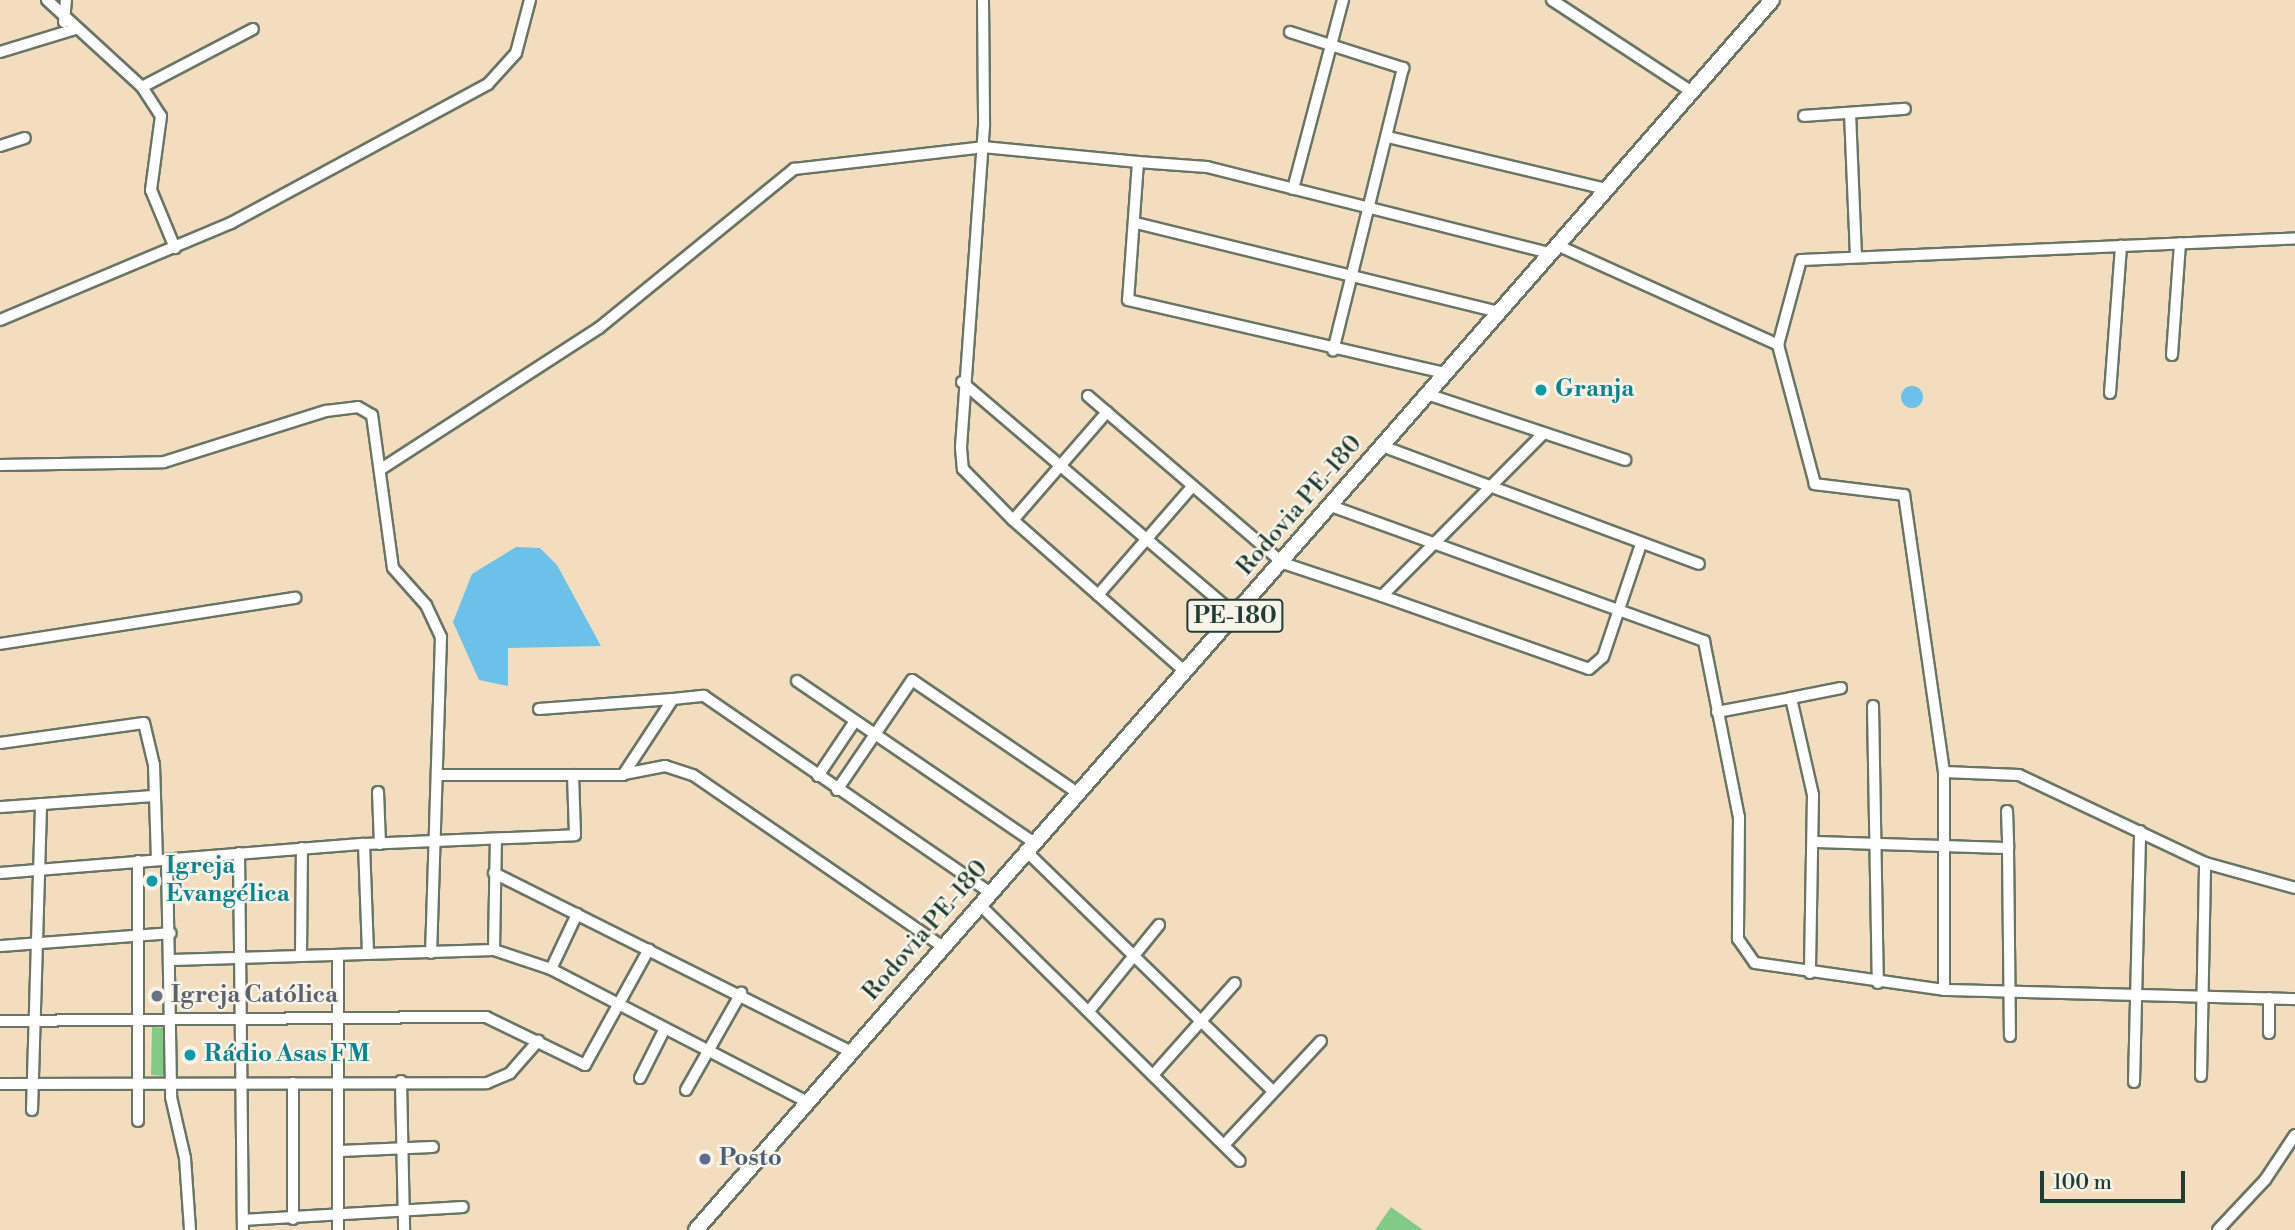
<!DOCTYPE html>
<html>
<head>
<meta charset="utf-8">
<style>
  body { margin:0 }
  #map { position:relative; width:2295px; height:1230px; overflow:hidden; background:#f3ddbf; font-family:"Libre Bodoni",serif }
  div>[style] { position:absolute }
  .green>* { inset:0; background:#83ca86 }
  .water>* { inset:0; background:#6cc1e9 }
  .round { border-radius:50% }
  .roads { filter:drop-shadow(2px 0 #697565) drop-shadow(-2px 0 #697565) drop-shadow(0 2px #697565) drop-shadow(0 -2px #697565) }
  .minor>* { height:10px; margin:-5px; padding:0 5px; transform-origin:5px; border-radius:5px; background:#fff }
  .primary>* { height:14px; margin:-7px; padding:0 7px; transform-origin:7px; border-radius:7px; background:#fff }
  .dots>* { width:19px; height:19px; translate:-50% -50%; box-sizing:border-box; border:4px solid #f7f3e8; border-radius:50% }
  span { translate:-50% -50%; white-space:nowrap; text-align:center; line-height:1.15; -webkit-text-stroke:5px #f7f3e8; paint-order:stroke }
  .shield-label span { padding:2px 5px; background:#f7f3e8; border:2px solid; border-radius:5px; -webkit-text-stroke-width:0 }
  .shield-label { font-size:23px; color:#1f3d34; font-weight:700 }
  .culture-label { font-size:24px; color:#0d838f; font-weight:700 }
  .left { translate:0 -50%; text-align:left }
  .street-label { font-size:24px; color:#1f3d34 }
  .worship-label { font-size:24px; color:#5b616d; font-weight:700 }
  .service-label { font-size:24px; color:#4e5e75; font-weight:700 }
  .scale { position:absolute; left:2040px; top:1171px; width:145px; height:32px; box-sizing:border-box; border:4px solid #1f3d34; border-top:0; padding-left:9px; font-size:21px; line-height:24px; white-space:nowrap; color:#1f3d34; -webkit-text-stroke:5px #f7f3e8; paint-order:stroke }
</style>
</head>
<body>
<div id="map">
  <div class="green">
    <i style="clip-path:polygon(152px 1027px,166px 1028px,164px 1076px,151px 1075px)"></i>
    <i style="clip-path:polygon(1391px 1207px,1423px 1230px,1375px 1230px)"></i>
  </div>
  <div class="water">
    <i class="round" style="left:1901px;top:386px;width:22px;height:22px"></i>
    <i style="clip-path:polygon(516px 547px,540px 548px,557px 565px,601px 646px,508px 648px,508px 686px,479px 680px,453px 622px,472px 574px)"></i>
  </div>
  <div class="roads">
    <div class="minor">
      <i style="left:47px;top:0;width:129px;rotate:42.5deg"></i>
      <i style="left:142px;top:87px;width:125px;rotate:-27.6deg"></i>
      <i style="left:983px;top:0;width:126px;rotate:89.5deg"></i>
      <i style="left:984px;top:126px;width:323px;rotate:94.1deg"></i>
      <i style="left:961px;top:448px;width:21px;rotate:85deg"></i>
      <i style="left:963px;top:469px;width:71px;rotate:45.6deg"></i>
      <i style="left:1552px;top:0;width:168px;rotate:33.3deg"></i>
      <i style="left:64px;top:22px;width:22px;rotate:-85deg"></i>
      <i style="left:1290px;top:32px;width:119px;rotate:17.7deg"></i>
      <i style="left:1403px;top:68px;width:291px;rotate:103.9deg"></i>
      <i style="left:0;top:52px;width:78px;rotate:-17deg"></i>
      <i style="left:142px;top:87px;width:35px;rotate:57deg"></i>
      <i style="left:161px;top:116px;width:75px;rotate:97.7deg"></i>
      <i style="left:151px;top:190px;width:63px;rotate:67.5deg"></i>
      <i style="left:1850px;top:113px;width:144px;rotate:87.6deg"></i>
      <i style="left:1804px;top:116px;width:101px;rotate:-4deg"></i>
      <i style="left:1388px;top:137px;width:225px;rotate:13.4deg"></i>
      <i style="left:0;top:146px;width:26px;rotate:-18deg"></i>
      <i style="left:1138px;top:162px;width:69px;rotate:4.1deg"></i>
      <i style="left:1207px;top:167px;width:354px;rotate:14.1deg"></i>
      <i style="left:1293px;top:189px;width:196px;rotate:-75.2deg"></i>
      <i style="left:1136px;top:223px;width:373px;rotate:13.8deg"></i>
      <i style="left:1557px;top:245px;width:243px;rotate:24.3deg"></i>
      <i style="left:0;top:320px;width:251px;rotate:-22.8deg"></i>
      <i style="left:231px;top:223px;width:292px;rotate:-28.4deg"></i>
      <i style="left:488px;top:84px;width:42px;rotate:-47.9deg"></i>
      <i style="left:516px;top:53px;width:55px;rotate:-75.2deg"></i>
      <i style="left:2172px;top:355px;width:112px;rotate:-85.9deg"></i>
      <i style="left:962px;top:382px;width:360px;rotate:40.4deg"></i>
      <i style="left:2110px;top:393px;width:148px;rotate:-85.7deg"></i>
      <i style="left:1427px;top:394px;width:209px;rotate:18.4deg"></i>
      <i style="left:1088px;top:396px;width:257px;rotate:40.6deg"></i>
      <i style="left:1283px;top:563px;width:104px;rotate:18.4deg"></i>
      <i style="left:1382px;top:596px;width:226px;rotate:-45.2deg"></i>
      <i style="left:1107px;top:412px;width:143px;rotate:131deg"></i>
      <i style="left:1013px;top:520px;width:227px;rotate:41.4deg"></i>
      <i style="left:1382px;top:446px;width:338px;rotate:20.4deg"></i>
      <i style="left:0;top:465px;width:164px;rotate:-1deg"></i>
      <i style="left:164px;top:462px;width:170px;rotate:-17.5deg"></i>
      <i style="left:326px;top:411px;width:32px;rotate:-7deg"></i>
      <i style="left:358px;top:407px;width:16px;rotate:30deg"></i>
      <i style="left:372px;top:415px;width:154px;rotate:82.2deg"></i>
      <i style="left:393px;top:568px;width:50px;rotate:48.3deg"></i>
      <i style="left:426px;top:605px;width:35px;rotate:65deg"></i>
      <i style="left:441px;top:637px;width:316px;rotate:91.8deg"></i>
      <i style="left:381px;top:469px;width:260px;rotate:-32.9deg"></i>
      <i style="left:599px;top:328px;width:252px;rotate:-39.2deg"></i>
      <i style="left:794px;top:169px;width:190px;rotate:-6.6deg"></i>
      <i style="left:983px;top:147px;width:156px;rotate:5.5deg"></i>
      <i style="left:1138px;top:162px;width:138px;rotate:94.1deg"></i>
      <i style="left:1128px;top:300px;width:325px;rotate:13deg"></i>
      <i style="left:1331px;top:506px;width:397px;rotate:19.9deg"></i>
      <i style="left:1704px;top:641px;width:179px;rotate:78.8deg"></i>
      <i style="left:1739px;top:817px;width:122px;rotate:90.5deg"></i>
      <i style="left:1738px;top:939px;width:29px;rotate:55deg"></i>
      <i style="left:1755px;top:963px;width:191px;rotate:8.1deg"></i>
      <i style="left:1944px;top:990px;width:351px;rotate:1.5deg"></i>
      <i style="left:1098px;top:595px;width:143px;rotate:-49deg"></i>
      <i style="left:1382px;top:596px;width:219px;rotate:19.4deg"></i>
      <i style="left:1589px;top:669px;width:18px;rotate:-41deg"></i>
      <i style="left:1603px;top:657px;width:119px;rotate:-71.4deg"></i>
      <i style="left:0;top:644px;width:299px;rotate:-8.9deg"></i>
      <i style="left:797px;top:681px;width:286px;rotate:34.3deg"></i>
      <i style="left:1791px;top:698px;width:51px;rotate:-11.3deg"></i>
      <i style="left:1873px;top:706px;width:277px;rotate:89deg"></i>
      <i style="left:539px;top:709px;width:134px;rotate:-4.3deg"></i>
      <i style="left:1717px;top:712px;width:75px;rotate:-10.7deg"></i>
      <i style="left:1791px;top:698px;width:99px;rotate:77.2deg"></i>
      <i style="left:1813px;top:795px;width:178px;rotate:91deg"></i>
      <i style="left:0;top:743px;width:145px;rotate:-7.9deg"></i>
      <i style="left:144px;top:723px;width:43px;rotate:76.6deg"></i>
      <i style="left:154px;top:765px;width:95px;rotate:88.2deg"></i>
      <i style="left:1944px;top:772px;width:75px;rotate:2.3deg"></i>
      <i style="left:2019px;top:775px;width:206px;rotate:25.3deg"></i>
      <i style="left:2205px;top:863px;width:93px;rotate:15.5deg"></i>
      <i style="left:624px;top:774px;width:42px;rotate:-11deg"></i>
      <i style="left:665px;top:766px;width:29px;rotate:18deg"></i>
      <i style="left:693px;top:775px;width:302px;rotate:34.5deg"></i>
      <i style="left:440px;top:775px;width:183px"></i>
      <i style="left:623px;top:775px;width:91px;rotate:-56.7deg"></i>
      <i style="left:673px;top:699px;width:31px;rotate:-6deg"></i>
      <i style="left:704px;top:696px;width:346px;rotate:34.5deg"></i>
      <i style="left:818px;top:776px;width:66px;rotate:-56.1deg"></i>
      <i style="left:837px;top:790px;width:133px;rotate:-55.7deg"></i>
      <i style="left:912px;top:680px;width:199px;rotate:34.3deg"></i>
      <i style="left:378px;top:792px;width:52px;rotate:87.8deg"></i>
      <i style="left:0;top:807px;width:152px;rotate:-4.1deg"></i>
      <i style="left:2007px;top:811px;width:37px;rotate:88deg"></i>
      <i style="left:1814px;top:842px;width:194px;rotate:1.8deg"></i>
      <i style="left:2008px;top:848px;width:188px;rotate:89.4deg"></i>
      <i style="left:364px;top:844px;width:110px;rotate:87.9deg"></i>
      <i style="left:1025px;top:850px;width:346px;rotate:44.2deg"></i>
      <i style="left:239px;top:853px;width:377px;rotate:89.4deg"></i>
      <i style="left:167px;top:859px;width:238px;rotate:89deg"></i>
      <i style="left:171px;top:1097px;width:63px;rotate:77.1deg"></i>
      <i style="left:185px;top:1158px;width:72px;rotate:86deg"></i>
      <i style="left:138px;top:861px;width:260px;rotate:90deg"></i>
      <i style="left:0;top:873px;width:365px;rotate:-4.6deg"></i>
      <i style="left:364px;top:844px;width:211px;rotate:-2.4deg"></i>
      <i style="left:575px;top:835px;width:60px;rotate:-91.9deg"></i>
      <i style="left:494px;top:873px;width:400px;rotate:26.6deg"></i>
      <i style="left:979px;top:904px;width:366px;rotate:44.6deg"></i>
      <i style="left:0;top:946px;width:171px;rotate:-4.3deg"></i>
      <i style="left:494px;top:950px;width:111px;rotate:-89deg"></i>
      <i style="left:301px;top:956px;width:108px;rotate:-89.5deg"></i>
      <i style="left:338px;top:956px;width:274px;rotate:90deg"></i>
      <i style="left:172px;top:960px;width:322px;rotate:-1.8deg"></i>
      <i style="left:494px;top:950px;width:60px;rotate:18.4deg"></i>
      <i style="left:551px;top:969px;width:291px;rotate:27.4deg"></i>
      <i style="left:551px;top:969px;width:61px;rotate:-64.7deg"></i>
      <i style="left:1944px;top:990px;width:218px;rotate:-90deg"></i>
      <i style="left:1944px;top:772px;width:280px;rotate:-98.2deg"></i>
      <i style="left:1904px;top:495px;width:90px;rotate:-173deg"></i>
      <i style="left:1815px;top:484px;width:144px;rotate:-104.9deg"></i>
      <i style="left:1778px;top:345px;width:88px;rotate:-74.9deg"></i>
      <i style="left:1801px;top:260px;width:494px;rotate:-2.5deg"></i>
      <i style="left:1089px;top:1011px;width:111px;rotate:-50.9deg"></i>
      <i style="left:0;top:1021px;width:486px;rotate:-0.5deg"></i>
      <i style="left:486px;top:1017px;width:110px;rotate:25.9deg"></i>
      <i style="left:585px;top:1065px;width:132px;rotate:-61.1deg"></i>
      <i style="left:2269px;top:1033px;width:35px;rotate:-90deg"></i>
      <i style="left:1153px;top:1075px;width:123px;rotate:-48.3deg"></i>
      <i style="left:2201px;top:1076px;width:213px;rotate:-88.9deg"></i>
      <i style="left:640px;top:1078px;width:51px;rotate:-63.4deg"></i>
      <i style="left:401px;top:1081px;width:149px;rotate:88.8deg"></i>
      <i style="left:2134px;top:1082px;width:251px;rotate:-88.6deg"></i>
      <i style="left:293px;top:1083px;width:136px;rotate:90deg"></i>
      <i style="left:0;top:1084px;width:487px;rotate:-0.1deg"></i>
      <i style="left:487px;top:1083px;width:25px;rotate:-23deg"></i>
      <i style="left:510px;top:1073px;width:43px;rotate:-48.8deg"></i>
      <i style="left:686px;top:1090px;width:112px;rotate:-60.4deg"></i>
      <i style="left:32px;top:1110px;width:306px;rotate:-88.3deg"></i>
      <i style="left:1224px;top:1145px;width:142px;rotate:-47deg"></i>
      <i style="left:339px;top:1151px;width:94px;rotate:-2.4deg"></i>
      <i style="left:243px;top:1220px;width:220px;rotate:-3.4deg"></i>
      <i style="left:2218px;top:1230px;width:69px;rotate:-46.8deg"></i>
      <i style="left:2265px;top:1180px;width:54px;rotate:-56.3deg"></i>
    </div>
    <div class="primary">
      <i style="left:696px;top:1230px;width:1634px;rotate:-48.82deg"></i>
    </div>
  </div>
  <div class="dots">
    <i style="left:1541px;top:390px;background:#0f9aa8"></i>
    <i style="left:152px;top:881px;background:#0f9aa8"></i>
    <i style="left:157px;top:996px;background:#6b7280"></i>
    <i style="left:190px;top:1055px;background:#0f9aa8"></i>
    <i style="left:705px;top:1159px;background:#5c6f8a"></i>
  </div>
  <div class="shield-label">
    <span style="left:1235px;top:616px">PE-180</span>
  </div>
  <div class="culture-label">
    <span class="left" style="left:1555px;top:390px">Granja</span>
    <span class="left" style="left:166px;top:881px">Igreja<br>Evangélica</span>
    <span class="left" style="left:204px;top:1055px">Rádio Asas FM</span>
  </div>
  <div class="street-label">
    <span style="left:1300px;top:506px;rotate:-49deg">Rodovia PE-180</span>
    <span style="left:926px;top:931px;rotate:-49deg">Rodovia PE-180</span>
  </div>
  <div class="worship-label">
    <span class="left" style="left:171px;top:996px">Igreja Católica</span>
  </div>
  <div class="service-label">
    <span class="left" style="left:719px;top:1159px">Posto</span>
  </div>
  <div class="scale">100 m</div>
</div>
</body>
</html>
